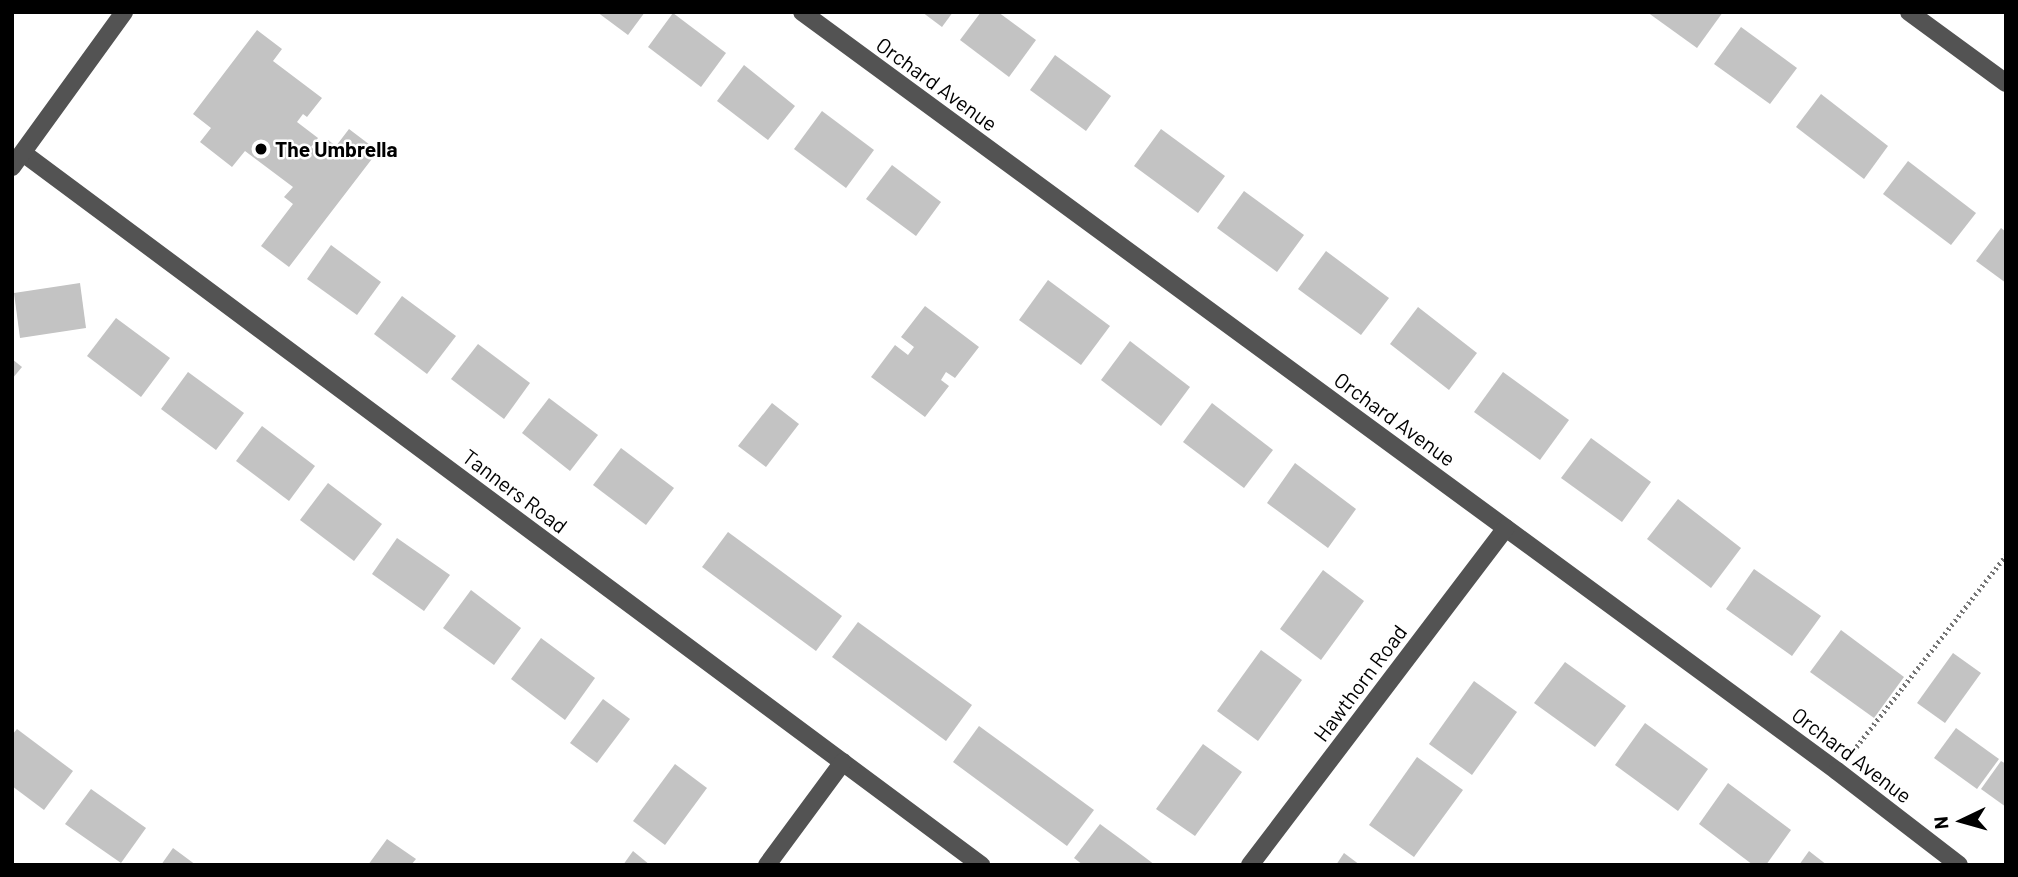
<!DOCTYPE html>
<html>
<head>
<meta charset="utf-8">
<style>
  body { margin:0 }
  #map { position:relative; width:2018px; height:877px; overflow:hidden; background:#fff; font-family:Barlow,sans-serif }
  div>[style] { position:absolute }
  .building>* { inset:0; background:#c3c3c3 }
  .path>* { height:4.5px; margin-top:-2.25px; transform-origin:0; background:repeating-linear-gradient(90deg,#757575 0 2px,transparent 0 5.5px) }
  .minor>* { height:18px; margin:-9px; padding:0 9px; transform-origin:9px; border-radius:9px; background:#535353 }
  .dots>* { width:19px; height:19px; translate:-50% -50%; box-sizing:border-box; border:4px solid #fff; border-radius:50% }
  span { translate:-50% -50%; white-space:nowrap; text-align:center; line-height:1.15; -webkit-text-stroke:5px #fff; paint-order:stroke }
  .street-label { font-size:21px; color:#000 }
  .poi-label { font-size:21px; color:#000; font-weight:700 }
  .left { translate:0 -50%; text-align:left }
  .frame { position:absolute; inset:0; border:14px solid #000; pointer-events:none }
  .north { position:absolute; left:1927px; top:786px; width:70px; height:70px; -webkit-text-stroke:5px #fff; paint-order:stroke; rotate:265deg; font-size:19px; font-weight:700; line-height:28px; text-align:center; color:#000 }
  .north::after { content:''; display:block; margin:auto; width:24px; height:32px; background:#000; clip-path:polygon(50% 0,100% 100%,50% 72%,0 100%) }
</style>
</head>
<body>
<div id="map">
  <div class="building">
    <i style="clip-path:polygon(597px 12px,645px 12px,628px 35px)"></i>
    <i style="clip-path:polygon(922px 12px,953px 12px,942px 27px)"></i>
    <i style="clip-path:polygon(981px 12px,998px 12px,1036px 40px,1009px 77px,960px 40px)"></i>
    <i style="clip-path:polygon(1647px 12px,1723px 12px,1697px 48px)"></i>
    <i style="clip-path:polygon(673px 13px,726px 53px,701px 87px,648px 47px)"></i>
    <i style="clip-path:polygon(1741px 27px,1797px 68px,1770px 104px,1714px 64px)"></i>
    <i style="clip-path:polygon(257px 30px,282px 49px,273px 61px,322px 98px,307px 117px,303px 114px,297px 122px,318px 138px,311px 147px,318px 153px,328px 140px,336px 146px,349px 129px,378px 151px,289px 267px,261px 246px,293px 204px,284px 197px,293px 187px,245px 151px,232px 167px,200px 142px,211px 128px,193px 114px)"></i>
    <i style="clip-path:polygon(1055px 55px,1111px 96px,1086px 131px,1030px 90px)"></i>
    <i style="clip-path:polygon(744px 65px,795px 106px,768px 140px,717px 101px)"></i>
    <i style="clip-path:polygon(1821px 94px,1888px 146px,1864px 179px,1796px 127px)"></i>
    <i style="clip-path:polygon(822px 111px,874px 150px,846px 188px,794px 149px)"></i>
    <i style="clip-path:polygon(1161px 129px,1225px 176px,1198px 213px,1134px 166px)"></i>
    <i style="clip-path:polygon(1908px 161px,1976px 213px,1951px 245px,1883px 194px)"></i>
    <i style="clip-path:polygon(892px 165px,941px 202px,916px 236px,866px 199px)"></i>
    <i style="clip-path:polygon(1244px 191px,1304px 235px,1277px 272px,1217px 228px)"></i>
    <i style="clip-path:polygon(2001px 228px,2006px 232px,2006px 283px,1976px 261px)"></i>
    <i style="clip-path:polygon(331px 245px,381px 282px,357px 315px,307px 279px)"></i>
    <i style="clip-path:polygon(1326px 251px,1389px 298px,1361px 335px,1298px 289px)"></i>
    <i style="clip-path:polygon(1048px 280px,1110px 326px,1081px 365px,1019px 320px)"></i>
    <i style="clip-path:polygon(80px 283px,86px 328px,20px 338px,14px 293px)"></i>
    <i style="clip-path:polygon(402px 296px,456px 336px,427px 374px,374px 334px)"></i>
    <i style="clip-path:polygon(925px 306px,979px 347px,955px 378px,946px 372px,941px 380px,949px 386px,925px 417px,871px 377px,895px 345px,908px 355px,914px 347px,901px 337px)"></i>
    <i style="clip-path:polygon(1418px 307px,1477px 353px,1449px 390px,1390px 344px)"></i>
    <i style="clip-path:polygon(116px 318px,170px 358px,141px 397px,87px 356px)"></i>
    <i style="clip-path:polygon(1130px 341px,1190px 387px,1161px 426px,1101px 380px)"></i>
    <i style="clip-path:polygon(478px 344px,530px 383px,504px 419px,451px 379px)"></i>
    <i style="clip-path:polygon(12px 359px,22px 367px,12px 379px)"></i>
    <i style="clip-path:polygon(188px 372px,244px 413px,216px 450px,161px 409px)"></i>
    <i style="clip-path:polygon(1503px 372px,1569px 420px,1540px 460px,1474px 412px)"></i>
    <i style="clip-path:polygon(549px 398px,598px 435px,570px 471px,522px 433px)"></i>
    <i style="clip-path:polygon(772px 403px,799px 424px,766px 467px,738px 446px)"></i>
    <i style="clip-path:polygon(1212px 403px,1273px 450px,1244px 488px,1183px 442px)"></i>
    <i style="clip-path:polygon(262px 426px,315px 466px,289px 501px,236px 461px)"></i>
    <i style="clip-path:polygon(1591px 438px,1651px 482px,1622px 522px,1561px 478px)"></i>
    <i style="clip-path:polygon(621px 448px,674px 488px,646px 525px,593px 485px)"></i>
    <i style="clip-path:polygon(1295px 463px,1356px 509px,1328px 548px,1267px 503px)"></i>
    <i style="clip-path:polygon(328px 483px,382px 524px,354px 561px,300px 520px)"></i>
    <i style="clip-path:polygon(1678px 499px,1741px 548px,1711px 588px,1647px 539px)"></i>
    <i style="clip-path:polygon(728px 532px,842px 616px,816px 651px,702px 567px)"></i>
    <i style="clip-path:polygon(397px 538px,450px 575px,424px 611px,372px 574px)"></i>
    <i style="clip-path:polygon(1754px 569px,1821px 616px,1792px 656px,1726px 609px)"></i>
    <i style="clip-path:polygon(1323px 570px,1364px 601px,1321px 660px,1280px 629px)"></i>
    <i style="clip-path:polygon(471px 590px,521px 628px,494px 665px,443px 628px)"></i>
    <i style="clip-path:polygon(858px 622px,972px 705px,946px 741px,832px 657px)"></i>
    <i style="clip-path:polygon(1841px 630px,1904px 677px,1874px 718px,1810px 672px)"></i>
    <i style="clip-path:polygon(541px 638px,595px 678px,565px 720px,511px 679px)"></i>
    <i style="clip-path:polygon(1261px 650px,1302px 680px,1258px 741px,1217px 711px)"></i>
    <i style="clip-path:polygon(1953px 653px,1981px 673px,1945px 723px,1917px 703px)"></i>
    <i style="clip-path:polygon(1565px 662px,1626px 706px,1595px 747px,1534px 703px)"></i>
    <i style="clip-path:polygon(1474px 681px,1517px 712px,1472px 775px,1429px 744px)"></i>
    <i style="clip-path:polygon(603px 699px,630px 719px,597px 763px,570px 743px)"></i>
    <i style="clip-path:polygon(1645px 723px,1708px 769px,1678px 811px,1615px 765px)"></i>
    <i style="clip-path:polygon(979px 726px,1094px 810px,1067px 846px,953px 762px)"></i>
    <i style="clip-path:polygon(1956px 728px,1999px 759px,1977px 789px,1934px 758px)"></i>
    <i style="clip-path:polygon(17px 729px,73px 771px,44px 810px,12px 786px,12px 735px)"></i>
    <i style="clip-path:polygon(1203px 744px,1242px 772px,1195px 836px,1156px 809px)"></i>
    <i style="clip-path:polygon(1417px 757px,1463px 790px,1414px 857px,1369px 825px)"></i>
    <i style="clip-path:polygon(2001px 761px,2006px 764px,2006px 807px,1981px 789px)"></i>
    <i style="clip-path:polygon(675px 764px,707px 788px,665px 845px,633px 821px)"></i>
    <i style="clip-path:polygon(1728px 783px,1791px 830px,1766px 865px,1753px 865px,1699px 824px)"></i>
    <i style="clip-path:polygon(91px 789px,146px 828px,121px 863px,65px 824px)"></i>
    <i style="clip-path:polygon(1100px 824px,1130px 846px,1155px 865px,1083px 865px,1074px 858px)"></i>
    <i style="clip-path:polygon(387px 839px,416px 859px,411px 865px,368px 865px)"></i>
    <i style="clip-path:polygon(173px 848px,196px 865px,161px 865px)"></i>
    <i style="clip-path:polygon(633px 851px,650px 865px,623px 865px)"></i>
    <i style="clip-path:polygon(1809px 851px,1827px 865px,1799px 865px)"></i>
    <i style="clip-path:polygon(1344px 853px,1360px 865px,1336px 865px)"></i>
  </div>
  <div class="path">
    <i style="left:1853px;top:751px;width:249px;rotate:-52deg"></i>
  </div>
  <div class="minor">
    <i style="left:802px;top:12px;width:1283px;rotate:36.25deg"></i>
    <i style="left:1837px;top:771px;width:154px;rotate:37.6deg"></i>
    <i style="left:1909px;top:12px;width:120px;rotate:36.2deg"></i>
    <i style="left:23px;top:153px;width:1194px;rotate:36.62deg"></i>
    <i style="left:12px;top:167px;width:191px;rotate:-54.1deg"></i>
    <i style="left:767px;top:865px;width:128px;rotate:-53.6deg"></i>
    <i style="left:1250px;top:865px;width:423px;rotate:-52.8deg"></i>
  </div>
  <div class="dots">
    <i style="left:261px;top:149px;background:#000"></i>
  </div>
  <div class="street-label">
    <span style="left:937px;top:84px;rotate:36deg">Orchard Avenue</span>
    <span style="left:1395px;top:419px;rotate:36deg">Orchard Avenue</span>
    <span style="left:515px;top:491px;rotate:37deg">Tanners Road</span>
    <span style="left:1360px;top:683px;rotate:-53deg">Hawthorn Road</span>
    <span style="left:1852px;top:755px;rotate:37deg">Orchard Avenue</span>
  </div>
  <div class="poi-label">
    <span class="left" style="left:275px;top:149px">The Umbrella</span>
  </div>
  <div class="frame"></div>
  <div class="north">N</div>
</div>
</body>
</html>
